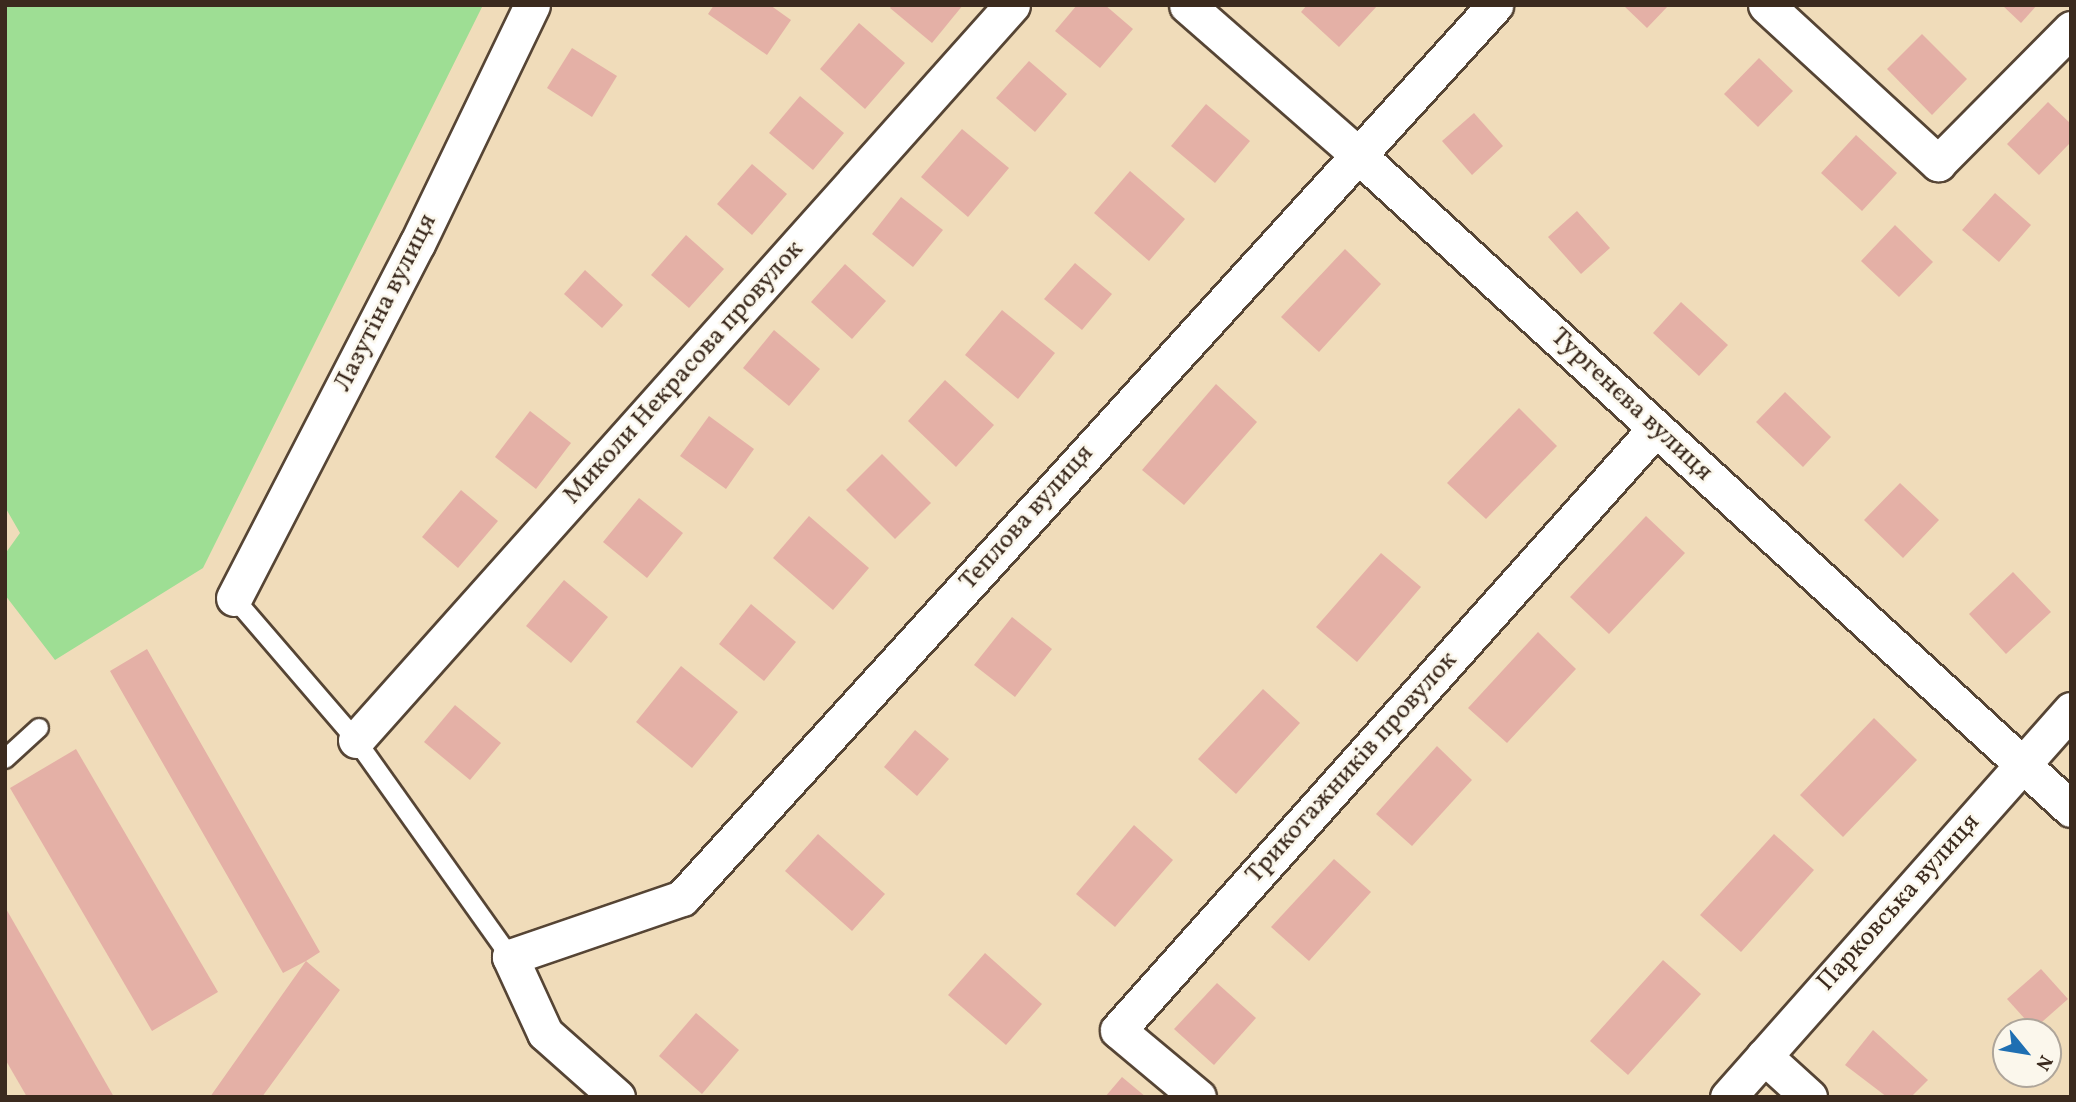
<!DOCTYPE html>
<html>
<head>
<meta charset="utf-8">
<style>
  body { margin:0 }
  #map { position:relative; width:2076px; height:1102px; overflow:hidden; background:#f0dcba; font-family:Vollkorn,serif }
  div>[style] { position:absolute }
  .green>* { inset:0; background:#9ede94 }
  .building>* { inset:0; background:#e4b0a6 }
  .roads { filter:drop-shadow(2px 0 #564535) drop-shadow(-2px 0 #564535) drop-shadow(0 2px #564535) drop-shadow(0 -2px #564535) }
  .lane>* { height:18px; margin:-9px; padding:0 9px; transform-origin:9px; border-radius:9px; background:#fff }
  .street>* { height:35px; margin:-17.5px; padding:0 17.5px; transform-origin:17.5px; border-radius:17.5px; background:#fff }
  span { translate:-50% -50%; white-space:nowrap; text-align:center; line-height:1.15; -webkit-text-stroke:5px #fbf7ec; paint-order:stroke }
  .street-label { font-size:26px; color:#3b2a1e }
  .frame { position:absolute; inset:0; border:7px solid #3b2a1e; pointer-events:none }
  .north { position:absolute; left:1992px; top:1018px; width:70px; height:70px; box-sizing:border-box; background:#fbf7ec; border:2px solid #aea59a; border-radius:50%; rotate:120deg; font-size:19px; font-weight:700; line-height:28px; text-align:center; color:#3b2a1e }
  .north::after { content:''; display:block; margin:auto; width:24px; height:32px; background:#1f6fb2; clip-path:polygon(50% 0,100% 100%,50% 72%,0 100%) }
</style>
</head>
<body>
<div id="map">
  <div class="green">
    <i style="clip-path:polygon(5px 5px,483px 5px,203px 568px,55px 660px,5px 595px,5px 554px,20px 533px,5px 507px)"></i>
  </div>
  <div class="building">
    <i style="clip-path:polygon(714px 5px,770px 5px,791px 20px,767px 55px,708px 14px)"></i>
    <i style="clip-path:polygon(892px 5px,963px 5px,932px 43px,890px 8px)"></i>
    <i style="clip-path:polygon(1077px 5px,1105px 5px,1133px 29px,1100px 68px,1055px 31px)"></i>
    <i style="clip-path:polygon(1307px 5px,1378px 5px,1339px 47px,1301px 12px)"></i>
    <i style="clip-path:polygon(1623px 5px,1669px 5px,1647px 28px)"></i>
    <i style="clip-path:polygon(2002px 5px,2037px 5px,2021px 23px)"></i>
    <i style="clip-path:polygon(859px 23px,905px 63px,865px 109px,820px 69px)"></i>
    <i style="clip-path:polygon(1922px 34px,1967px 79px,1932px 115px,1887px 69px)"></i>
    <i style="clip-path:polygon(572px 48px,617px 76px,592px 117px,547px 88px)"></i>
    <i style="clip-path:polygon(1759px 58px,1793px 91px,1758px 127px,1724px 94px)"></i>
    <i style="clip-path:polygon(1029px 61px,1067px 94px,1035px 132px,996px 98px)"></i>
    <i style="clip-path:polygon(800px 96px,844px 133px,813px 170px,769px 133px)"></i>
    <i style="clip-path:polygon(2048px 102px,2071px 124px,2071px 142px,2039px 175px,2007px 144px)"></i>
    <i style="clip-path:polygon(1206px 104px,1250px 141px,1215px 183px,1171px 146px)"></i>
    <i style="clip-path:polygon(1474px 113px,1503px 146px,1472px 175px,1442px 141px)"></i>
    <i style="clip-path:polygon(962px 129px,1009px 168px,968px 217px,921px 177px)"></i>
    <i style="clip-path:polygon(1856px 135px,1897px 173px,1862px 211px,1821px 173px)"></i>
    <i style="clip-path:polygon(752px 164px,787px 194px,752px 235px,717px 204px)"></i>
    <i style="clip-path:polygon(1130px 171px,1185px 219px,1149px 261px,1094px 213px)"></i>
    <i style="clip-path:polygon(1995px 193px,2031px 225px,1999px 262px,1962px 230px)"></i>
    <i style="clip-path:polygon(901px 197px,943px 230px,913px 267px,872px 234px)"></i>
    <i style="clip-path:polygon(1577px 211px,1610px 248px,1581px 274px,1548px 237px)"></i>
    <i style="clip-path:polygon(1895px 225px,1933px 262px,1899px 297px,1861px 261px)"></i>
    <i style="clip-path:polygon(686px 235px,724px 269px,689px 308px,651px 275px)"></i>
    <i style="clip-path:polygon(1345px 249px,1381px 284px,1319px 352px,1281px 317px)"></i>
    <i style="clip-path:polygon(1075px 263px,1112px 294px,1082px 330px,1044px 299px)"></i>
    <i style="clip-path:polygon(845px 264px,886px 301px,852px 339px,811px 302px)"></i>
    <i style="clip-path:polygon(585px 270px,623px 305px,602px 328px,564px 294px)"></i>
    <i style="clip-path:polygon(1681px 302px,1728px 345px,1699px 376px,1653px 333px)"></i>
    <i style="clip-path:polygon(1002px 310px,1055px 353px,1018px 399px,965px 355px)"></i>
    <i style="clip-path:polygon(774px 330px,820px 369px,789px 406px,743px 368px)"></i>
    <i style="clip-path:polygon(945px 380px,994px 425px,956px 467px,908px 421px)"></i>
    <i style="clip-path:polygon(1216px 384px,1257px 422px,1184px 505px,1142px 470px)"></i>
    <i style="clip-path:polygon(1785px 392px,1831px 437px,1803px 467px,1756px 422px)"></i>
    <i style="clip-path:polygon(1519px 408px,1557px 446px,1486px 519px,1447px 483px)"></i>
    <i style="clip-path:polygon(530px 411px,571px 443px,536px 489px,495px 457px)"></i>
    <i style="clip-path:polygon(709px 416px,754px 449px,726px 489px,680px 456px)"></i>
    <i style="clip-path:polygon(882px 454px,931px 503px,895px 539px,846px 490px)"></i>
    <i style="clip-path:polygon(1900px 483px,1939px 520px,1903px 558px,1864px 520px)"></i>
    <i style="clip-path:polygon(461px 490px,498px 521px,458px 568px,422px 537px)"></i>
    <i style="clip-path:polygon(639px 498px,683px 533px,647px 578px,603px 542px)"></i>
    <i style="clip-path:polygon(809px 516px,869px 568px,833px 610px,773px 558px)"></i>
    <i style="clip-path:polygon(1646px 516px,1685px 553px,1609px 634px,1570px 597px)"></i>
    <i style="clip-path:polygon(1381px 553px,1421px 587px,1357px 662px,1316px 627px)"></i>
    <i style="clip-path:polygon(2013px 572px,2051px 612px,2006px 654px,1969px 614px)"></i>
    <i style="clip-path:polygon(564px 580px,608px 617px,571px 663px,526px 626px)"></i>
    <i style="clip-path:polygon(751px 604px,796px 642px,764px 681px,719px 644px)"></i>
    <i style="clip-path:polygon(1012px 617px,1052px 649px,1015px 697px,974px 665px)"></i>
    <i style="clip-path:polygon(1538px 632px,1576px 669px,1507px 743px,1468px 708px)"></i>
    <i style="clip-path:polygon(147px 649px,320px 952px,306px 961px,340px 990px,262px 1097px,210px 1097px,306px 961px,283px 973px,110px 671px)"></i>
    <i style="clip-path:polygon(681px 666px,738px 712px,692px 768px,636px 722px)"></i>
    <i style="clip-path:polygon(1263px 689px,1300px 723px,1236px 794px,1198px 759px)"></i>
    <i style="clip-path:polygon(455px 705px,501px 743px,470px 780px,424px 742px)"></i>
    <i style="clip-path:polygon(1874px 718px,1917px 760px,1843px 837px,1800px 795px)"></i>
    <i style="clip-path:polygon(915px 730px,949px 759px,917px 796px,884px 767px)"></i>
    <i style="clip-path:polygon(1437px 746px,1472px 780px,1412px 846px,1376px 814px)"></i>
    <i style="clip-path:polygon(76px 749px,218px 992px,152px 1031px,10px 788px)"></i>
    <i style="clip-path:polygon(1134px 825px,1173px 860px,1115px 927px,1076px 894px)"></i>
    <i style="clip-path:polygon(818px 834px,885px 894px,852px 931px,785px 871px)"></i>
    <i style="clip-path:polygon(1774px 834px,1814px 870px,1741px 952px,1700px 915px)"></i>
    <i style="clip-path:polygon(1334px 859px,1371px 892px,1309px 961px,1271px 927px)"></i>
    <i style="clip-path:polygon(5px 907px,114px 1097px,27px 1097px,5px 1059px)"></i>
    <i style="clip-path:polygon(985px 953px,1042px 1004px,1006px 1045px,948px 995px)"></i>
    <i style="clip-path:polygon(1663px 960px,1701px 994px,1628px 1075px,1590px 1041px)"></i>
    <i style="clip-path:polygon(2041px 969px,2068px 999px,2034px 1029px,2007px 999px)"></i>
    <i style="clip-path:polygon(1217px 983px,1256px 1018px,1214px 1065px,1174px 1029px)"></i>
    <i style="clip-path:polygon(696px 1013px,739px 1050px,702px 1094px,659px 1056px)"></i>
    <i style="clip-path:polygon(1873px 1030px,1928px 1080px,1911px 1097px,1887px 1097px,1845px 1065px)"></i>
    <i style="clip-path:polygon(1122px 1077px,1146px 1097px,1105px 1097px)"></i>
  </div>
  <div class="roads">
    <div class="lane">
      <i style="left:234px;top:598px;width:187px;rotate:49.3deg"></i>
      <i style="left:356px;top:740px;width:266px;rotate:54.6deg"></i>
      <i style="left:5px;top:759px;width:46px;rotate:-42.4deg"></i>
    </div>
    <div class="street">
      <i style="left:1187px;top:5px;width:226px;rotate:41.2deg"></i>
      <i style="left:1357px;top:154px;width:969px;rotate:42.53deg"></i>
      <i style="left:1766px;top:5px;width:234px;rotate:42.6deg"></i>
      <i style="left:1938px;top:163px;width:189px;rotate:-45.2deg"></i>
      <i style="left:234px;top:598px;width:399px;rotate:-62.7deg"></i>
      <i style="left:417px;top:244px;width:265px;rotate:-64.3deg"></i>
      <i style="left:356px;top:740px;width:985px;rotate:-48.25deg"></i>
      <i style="left:1764px;top:1056px;width:61px;rotate:42.3deg"></i>
      <i style="left:617px;top:1097px;width:96px;rotate:-138.4deg"></i>
      <i style="left:545px;top:1033px;width:84px;rotate:-114.7deg"></i>
      <i style="left:510px;top:957px;width:182px;rotate:-18.9deg"></i>
      <i style="left:682px;top:898px;width:1208px;rotate:-47.68deg"></i>
      <i style="left:1198px;top:1097px;width:104px;rotate:-140.1deg"></i>
      <i style="left:1118px;top:1030px;width:807px;rotate:-48.21deg"></i>
      <i style="left:1728px;top:1097px;width:517px;rotate:-48.45deg"></i>
    </div>
  </div>
  <div class="street-label">
    <span style="left:386px;top:303px;rotate:-63deg">Лазутіна вулиця</span>
    <span style="left:684px;top:373px;rotate:-48deg">Миколи Некрасова провулок</span>
    <span style="left:1631px;top:405px;rotate:43deg">Тургенєва вулиця</span>
    <span style="left:1027px;top:518px;rotate:-48deg">Теплова вулиця</span>
    <span style="left:1352px;top:768px;rotate:-48deg">Трикотажників провулок</span>
    <span style="left:1899px;top:903px;rotate:-48deg">Парковська вулиця</span>
  </div>
  <div class="frame"></div>
  <div class="north">N</div>
</div>
</body>
</html>
